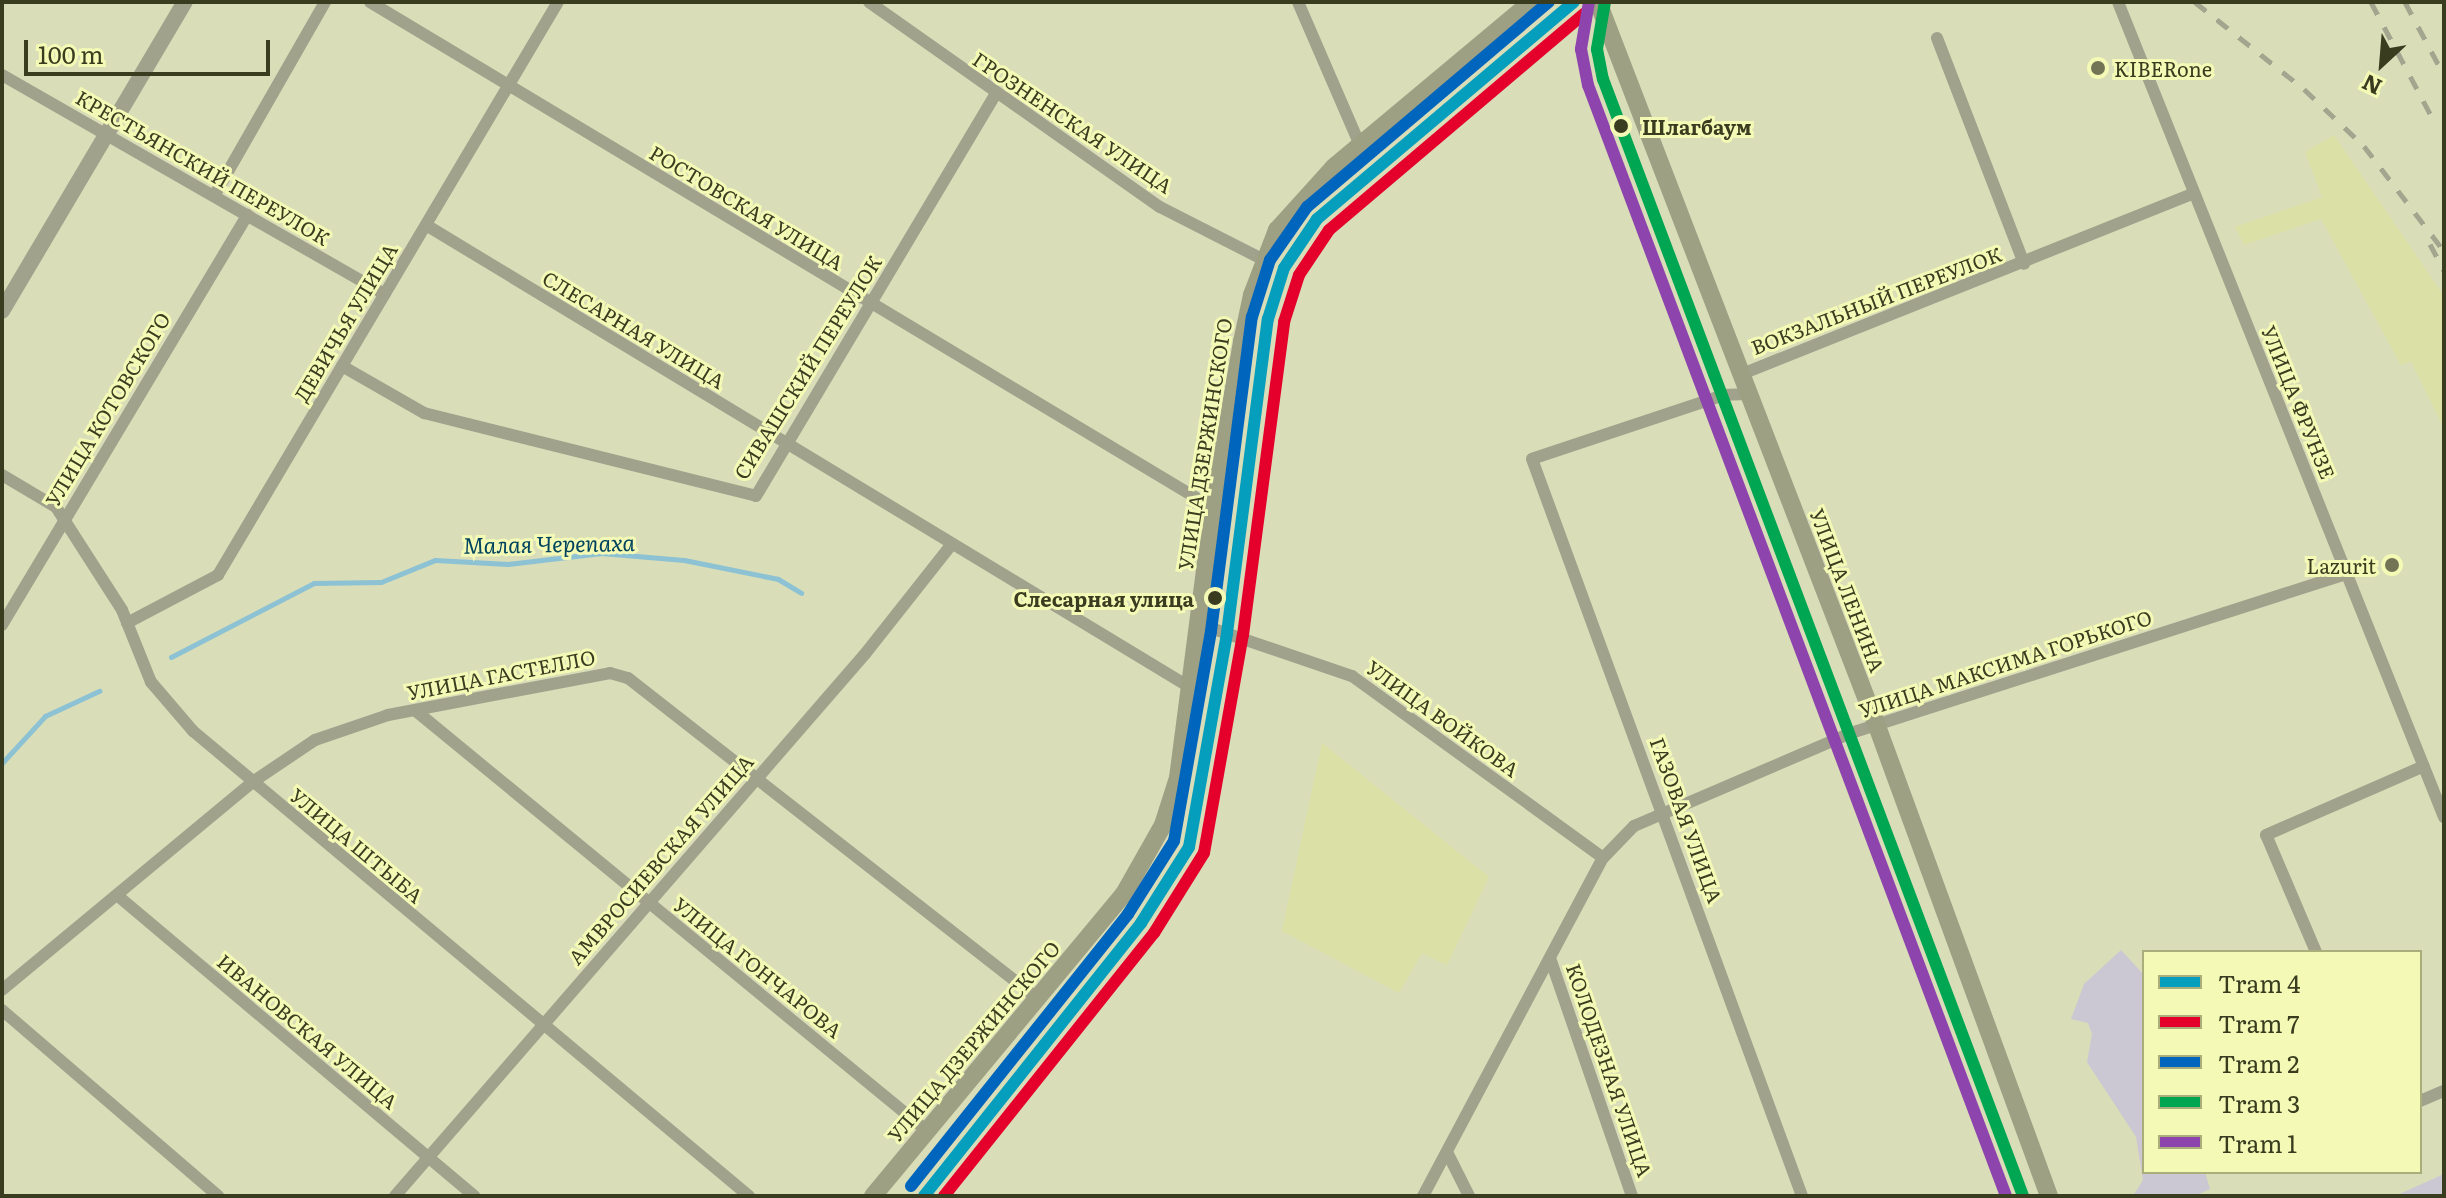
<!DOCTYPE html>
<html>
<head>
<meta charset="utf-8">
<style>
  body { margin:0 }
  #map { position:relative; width:2446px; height:1198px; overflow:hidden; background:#d9ddb8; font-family:Literata,serif }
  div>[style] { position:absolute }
  .built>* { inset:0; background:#dbe0a6 }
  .green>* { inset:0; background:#cbc8d4 }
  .stream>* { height:5px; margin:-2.5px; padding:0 2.5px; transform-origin:2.5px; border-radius:2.5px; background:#8cc2d3 }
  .minor>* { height:12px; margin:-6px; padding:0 6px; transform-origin:6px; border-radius:6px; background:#a1a28c }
  .tertiary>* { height:16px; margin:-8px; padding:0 8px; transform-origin:8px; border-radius:8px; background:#a1a28c }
  .secondary>* { height:18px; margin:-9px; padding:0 9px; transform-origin:9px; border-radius:9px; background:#9ea084 }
  .rail>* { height:5px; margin-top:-2.5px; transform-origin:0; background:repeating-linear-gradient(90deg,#a3a68e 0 14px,transparent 0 28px) }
  .tram-1>* { height:12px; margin:-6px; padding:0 6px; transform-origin:6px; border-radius:6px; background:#069ebd }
  .tram-2>* { height:12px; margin:-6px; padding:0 6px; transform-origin:6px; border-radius:6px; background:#e4002b }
  .tram-3>* { height:12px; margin:-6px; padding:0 6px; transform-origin:6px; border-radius:6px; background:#0065bd }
  .tram-4>* { height:12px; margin:-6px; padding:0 6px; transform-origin:6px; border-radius:6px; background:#00a651 }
  .tram-5>* { height:12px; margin:-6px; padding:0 6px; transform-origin:6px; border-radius:6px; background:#8e44ad }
  .dots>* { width:22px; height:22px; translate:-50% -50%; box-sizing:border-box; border:4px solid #f4fab6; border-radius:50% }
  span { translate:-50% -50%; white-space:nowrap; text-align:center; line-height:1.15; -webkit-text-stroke:6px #f4fab6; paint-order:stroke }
  .poi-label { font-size:20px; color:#3a3c20 }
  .left { translate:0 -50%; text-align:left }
  .right { translate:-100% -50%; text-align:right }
  .street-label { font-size:20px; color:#3a3c20 }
  .stop-label { font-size:20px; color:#3a3c20; font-weight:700 }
  .water-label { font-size:22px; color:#00435e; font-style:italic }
  .frame { position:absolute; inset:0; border:4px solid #3a3c20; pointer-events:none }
  .legend { position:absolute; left:2142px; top:950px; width:280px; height:224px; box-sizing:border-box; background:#f4fab6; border:2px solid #aaae7a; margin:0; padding:10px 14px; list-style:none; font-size:24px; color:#3a3c20 }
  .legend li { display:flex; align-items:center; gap:16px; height:40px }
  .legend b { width:40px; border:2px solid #aaae7a }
  .north { position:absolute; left:2342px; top:24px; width:80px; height:80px; -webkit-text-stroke:6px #f4fab6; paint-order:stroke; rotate:206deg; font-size:22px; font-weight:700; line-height:32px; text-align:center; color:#3a3c20 }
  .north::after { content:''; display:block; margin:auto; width:28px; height:36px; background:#3a3c20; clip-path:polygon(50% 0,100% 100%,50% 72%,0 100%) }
  .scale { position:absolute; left:24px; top:40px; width:246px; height:36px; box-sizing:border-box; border:4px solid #3a3c20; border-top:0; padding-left:10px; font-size:24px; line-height:28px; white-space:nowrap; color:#3a3c20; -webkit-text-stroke:6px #f4fab6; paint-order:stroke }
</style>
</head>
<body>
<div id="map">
  <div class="built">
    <i style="clip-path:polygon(2334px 135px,2444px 296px,2444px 429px,2411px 361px,2401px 365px,2321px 219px,2244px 245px,2235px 227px,2322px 197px,2305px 152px)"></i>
    <i style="clip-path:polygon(1322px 743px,1489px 877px,1447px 965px,1422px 953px,1399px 993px,1282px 931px)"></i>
  </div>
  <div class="green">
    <i style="clip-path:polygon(2121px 950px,2144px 975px,2144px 1172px,2205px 1172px,2210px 1189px,2194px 1196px,2133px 1196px,2143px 1180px,2136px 1137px,2087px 1062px,2092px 1034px,2088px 1023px,2071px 1019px,2084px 984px)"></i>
    <i style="clip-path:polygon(2444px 1174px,2444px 1196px,2395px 1196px)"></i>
  </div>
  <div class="stream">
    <i style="left:171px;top:657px;width:161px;rotate:-27.4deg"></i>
    <i style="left:314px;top:583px;width:67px;rotate:-0.9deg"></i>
    <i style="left:381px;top:582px;width:58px;rotate:-22.2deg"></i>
    <i style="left:435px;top:560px;width:73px;rotate:3.1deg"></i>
    <i style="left:508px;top:564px;width:94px;rotate:-6.7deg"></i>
    <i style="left:601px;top:553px;width:83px;rotate:4.8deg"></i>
    <i style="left:684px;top:560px;width:96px;rotate:11.4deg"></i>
    <i style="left:778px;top:579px;width:27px;rotate:31deg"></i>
    <i style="left:2px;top:763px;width:64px;rotate:-47.5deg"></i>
    <i style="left:45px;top:716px;width:60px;rotate:-24.8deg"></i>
  </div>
  <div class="minor">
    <i style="left:370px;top:2px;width:983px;rotate:30.97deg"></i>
    <i style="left:869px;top:2px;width:356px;rotate:35.2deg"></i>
    <i style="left:1160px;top:207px;width:117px;rotate:27deg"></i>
    <i style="left:1298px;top:2px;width:156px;rotate:66.6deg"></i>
    <i style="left:2118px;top:2px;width:878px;rotate:68.2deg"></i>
    <i style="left:1937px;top:38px;width:242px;rotate:68.9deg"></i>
    <i style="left:2px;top:75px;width:441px;rotate:29.8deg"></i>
    <i style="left:214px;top:196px;width:224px;rotate:-60.2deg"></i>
    <i style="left:426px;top:225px;width:894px;rotate:31.18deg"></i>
    <i style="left:342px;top:366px;width:95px;rotate:29.8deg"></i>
    <i style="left:424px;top:413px;width:342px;rotate:14deg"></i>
    <i style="left:756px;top:496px;width:467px;rotate:-59.2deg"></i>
    <i style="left:1742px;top:374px;width:486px;rotate:-21.8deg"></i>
    <i style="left:1749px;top:394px;width:25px;rotate:178deg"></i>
    <i style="left:1724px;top:395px;width:202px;rotate:161.6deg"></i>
    <i style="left:1532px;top:459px;width:785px;rotate:69.88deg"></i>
    <i style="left:2px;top:475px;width:63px;rotate:30.7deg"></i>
    <i style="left:56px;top:507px;width:122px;rotate:57.3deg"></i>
    <i style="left:122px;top:610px;width:78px;rotate:68.1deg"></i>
    <i style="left:151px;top:682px;width:65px;rotate:49.4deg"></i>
    <i style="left:193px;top:731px;width:725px;rotate:39.91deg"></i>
    <i style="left:127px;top:623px;width:103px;rotate:-27.8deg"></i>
    <i style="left:218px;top:575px;width:666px;rotate:-59.32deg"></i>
    <i style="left:1199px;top:624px;width:162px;rotate:18.8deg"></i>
    <i style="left:1352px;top:676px;width:310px;rotate:35.9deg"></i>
    <i style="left:2px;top:625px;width:478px;rotate:-59.1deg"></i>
    <i style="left:416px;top:711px;width:661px;rotate:39.42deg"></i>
    <i style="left:118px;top:896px;width:466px;rotate:40.1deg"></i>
    <i style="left:2316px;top:952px;width:127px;rotate:-113.1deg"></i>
    <i style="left:2266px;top:835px;width:172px;rotate:-23.6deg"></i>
    <i style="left:1550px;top:958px;width:252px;rotate:71deg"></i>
    <i style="left:2px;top:990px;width:324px;rotate:-39.7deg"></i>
    <i style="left:251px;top:783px;width:77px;rotate:-33.9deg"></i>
    <i style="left:315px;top:740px;width:77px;rotate:-18.9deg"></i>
    <i style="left:388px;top:715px;width:226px;rotate:-10.7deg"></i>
    <i style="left:610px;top:673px;width:19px;rotate:16deg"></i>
    <i style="left:628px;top:678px;width:519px;rotate:38.04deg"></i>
    <i style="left:2px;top:1010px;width:285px;rotate:40.7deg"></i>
    <i style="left:2420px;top:1101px;width:26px;rotate:-23deg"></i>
    <i style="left:1448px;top:1154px;width:47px;rotate:63.4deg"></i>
    <i style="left:395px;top:1196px;width:717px;rotate:-49.07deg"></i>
    <i style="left:865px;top:654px;width:139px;rotate:-51.7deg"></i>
    <i style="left:1423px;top:1196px;width:383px;rotate:-62deg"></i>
    <i style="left:1603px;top:858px;width:45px;rotate:-45.9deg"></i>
    <i style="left:1634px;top:826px;width:236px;rotate:-23.2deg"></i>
    <i style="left:1851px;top:733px;width:520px;rotate:-17.81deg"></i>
  </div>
  <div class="tertiary">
    <i style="left:2px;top:311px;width:359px;rotate:-59.4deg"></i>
  </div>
  <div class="secondary">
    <i style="left:1598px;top:2px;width:776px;rotate:68.93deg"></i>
    <i style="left:1877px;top:726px;width:500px;rotate:69.9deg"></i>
    <i style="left:873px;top:1196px;width:393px;rotate:-50.3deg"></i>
    <i style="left:1124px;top:894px;width:79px;rotate:-60.5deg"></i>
    <i style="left:1163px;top:825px;width:49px;rotate:-72.3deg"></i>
    <i style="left:1178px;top:778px;width:272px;rotate:-82.6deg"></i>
    <i style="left:1213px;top:508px;width:169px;rotate:-80.1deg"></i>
    <i style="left:1242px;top:342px;width:48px;rotate:-78deg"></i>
    <i style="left:1252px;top:295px;width:70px;rotate:-69deg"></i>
    <i style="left:1277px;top:230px;width:85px;rotate:-47.9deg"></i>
    <i style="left:1334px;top:167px;width:257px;rotate:-39.9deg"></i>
  </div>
  <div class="rail">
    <i style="left:2195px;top:2px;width:139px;rotate:38.6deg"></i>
    <i style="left:2304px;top:89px;width:83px;rotate:43.5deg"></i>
    <i style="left:2364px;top:146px;width:132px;rotate:52.7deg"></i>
    <i style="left:2371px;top:2px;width:137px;rotate:62.1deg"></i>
    <i style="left:2405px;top:2px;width:83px;rotate:61.9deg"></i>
    <i style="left:2430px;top:244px;width:30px;rotate:62deg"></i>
  </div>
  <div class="tram-1">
    <i style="left:924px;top:1196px;width:349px;rotate:-51.5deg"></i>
    <i style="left:1141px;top:923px;width:90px;rotate:-57.7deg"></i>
    <i style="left:1189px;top:847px;width:217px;rotate:-79.9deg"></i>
    <i style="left:1227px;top:633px;width:317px;rotate:-82.6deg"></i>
    <i style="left:1268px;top:319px;width:53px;rotate:-72.6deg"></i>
    <i style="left:1284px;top:268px;width:59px;rotate:-56deg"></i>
    <i style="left:1317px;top:219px;width:336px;rotate:-40.2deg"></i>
  </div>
  <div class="tram-2">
    <i style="left:944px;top:1196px;width:337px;rotate:-51.4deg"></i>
    <i style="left:1154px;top:933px;width:94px;rotate:-58deg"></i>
    <i style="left:1204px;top:853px;width:221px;rotate:-79.9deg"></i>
    <i style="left:1243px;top:635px;width:316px;rotate:-82.5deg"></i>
    <i style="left:1284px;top:322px;width:49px;rotate:-72.3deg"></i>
    <i style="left:1299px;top:275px;width:54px;rotate:-56.3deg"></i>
    <i style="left:1329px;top:230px;width:334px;rotate:-40.3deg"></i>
  </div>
  <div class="tram-3">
    <i style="left:911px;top:1186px;width:348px;rotate:-51.4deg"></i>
    <i style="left:1128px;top:914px;width:86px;rotate:-57.8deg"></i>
    <i style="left:1174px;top:841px;width:213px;rotate:-80deg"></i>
    <i style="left:1211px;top:631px;width:317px;rotate:-82.6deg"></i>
    <i style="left:1252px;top:317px;width:60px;rotate:-72.5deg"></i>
    <i style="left:1270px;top:260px;width:65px;rotate:-55.1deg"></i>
    <i style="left:1307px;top:207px;width:317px;rotate:-40.3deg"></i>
  </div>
  <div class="tram-4">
    <i style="left:1605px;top:2px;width:48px;rotate:99.7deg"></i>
    <i style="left:1597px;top:49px;width:31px;rotate:79deg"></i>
    <i style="left:1603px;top:79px;width:1193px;rotate:69.39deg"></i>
  </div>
  <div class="tram-5">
    <i style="left:1589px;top:2px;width:48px;rotate:99.7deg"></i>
    <i style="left:1581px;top:49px;width:37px;rotate:79deg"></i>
    <i style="left:1588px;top:85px;width:1187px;rotate:69.38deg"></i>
  </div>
  <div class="dots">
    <i style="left:2098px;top:68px;background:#727455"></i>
    <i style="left:1621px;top:126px;background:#3a3c20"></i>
    <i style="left:2392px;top:565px;background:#727455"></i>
    <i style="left:1215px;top:598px;background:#3a3c20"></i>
  </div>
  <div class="poi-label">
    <span class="left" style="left:2114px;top:68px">KIBERone</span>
    <span class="right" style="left:2376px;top:565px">Lazurit</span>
  </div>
  <div class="street-label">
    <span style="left:1073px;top:122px;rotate:34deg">ГРОЗНЕНСКАЯ УЛИЦА</span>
    <span style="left:203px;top:167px;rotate:30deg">КРЕСТЬЯНСКИЙ ПЕРЕУЛОК</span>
    <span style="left:747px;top:207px;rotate:31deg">РОСТОВСКАЯ УЛИЦА</span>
    <span style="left:1876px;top:300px;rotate:-21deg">ВОКЗАЛЬНЫЙ ПЕРЕУЛОК</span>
    <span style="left:345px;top:322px;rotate:-59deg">ДЕВИЧЬЯ УЛИЦА</span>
    <span style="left:634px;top:329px;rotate:31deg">СЛЕСАРНАЯ УЛИЦА</span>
    <span style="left:807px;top:367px;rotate:-58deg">СИВАШСКИЙ ПЕРЕУЛОК</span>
    <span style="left:2299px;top:402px;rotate:68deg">УЛИЦА ФРУНЗЕ</span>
    <span style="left:107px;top:409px;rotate:-59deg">УЛИЦА КОТОВСКОГО</span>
    <span style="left:1204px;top:444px;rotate:-81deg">УЛИЦА ДЗЕРЖИНСКОГО</span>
    <span style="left:1848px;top:590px;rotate:69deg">УЛИЦА ЛЕНИНА</span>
    <span style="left:2005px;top:663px;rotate:-18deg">УЛИЦА МАКСИМА ГОРЬКОГО</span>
    <span style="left:501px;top:674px;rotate:-11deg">УЛИЦА ГАСТЕЛЛО</span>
    <span style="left:1443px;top:718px;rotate:36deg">УЛИЦА ВОЙКОВА</span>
    <span style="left:1687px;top:820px;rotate:70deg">ГАЗОВАЯ УЛИЦА</span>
    <span style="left:357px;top:845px;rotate:40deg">УЛИЦА ШТЫБА</span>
    <span style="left:660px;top:859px;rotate:-49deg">АМВРОСИЕВСКАЯ УЛИЦА</span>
    <span style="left:758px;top:967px;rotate:39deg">УЛИЦА ГОНЧАРОВА</span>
    <span style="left:308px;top:1031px;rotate:40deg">ИВАНОВСКАЯ УЛИЦА</span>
    <span style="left:973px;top:1041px;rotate:-50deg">УЛИЦА ДЗЕРЖИНСКОГО</span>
    <span style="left:1610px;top:1070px;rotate:71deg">КОЛОДЕЗНАЯ УЛИЦА</span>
  </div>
  <div class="stop-label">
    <span class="left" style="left:1642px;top:126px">Шлагбаум</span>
    <span class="right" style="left:1194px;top:598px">Слесарная улица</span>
  </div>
  <div class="water-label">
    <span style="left:549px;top:543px;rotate:-1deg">Малая Черепаха</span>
  </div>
  <div class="frame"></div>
  <ul class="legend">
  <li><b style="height:10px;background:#069ebd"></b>Tram 4</li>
  <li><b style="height:10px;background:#e4002b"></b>Tram 7</li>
  <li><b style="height:10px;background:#0065bd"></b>Tram 2</li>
  <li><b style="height:10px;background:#00a651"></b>Tram 3</li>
  <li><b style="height:10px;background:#8e44ad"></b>Tram 1</li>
  </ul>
  <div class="north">N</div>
  <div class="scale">100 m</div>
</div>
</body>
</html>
